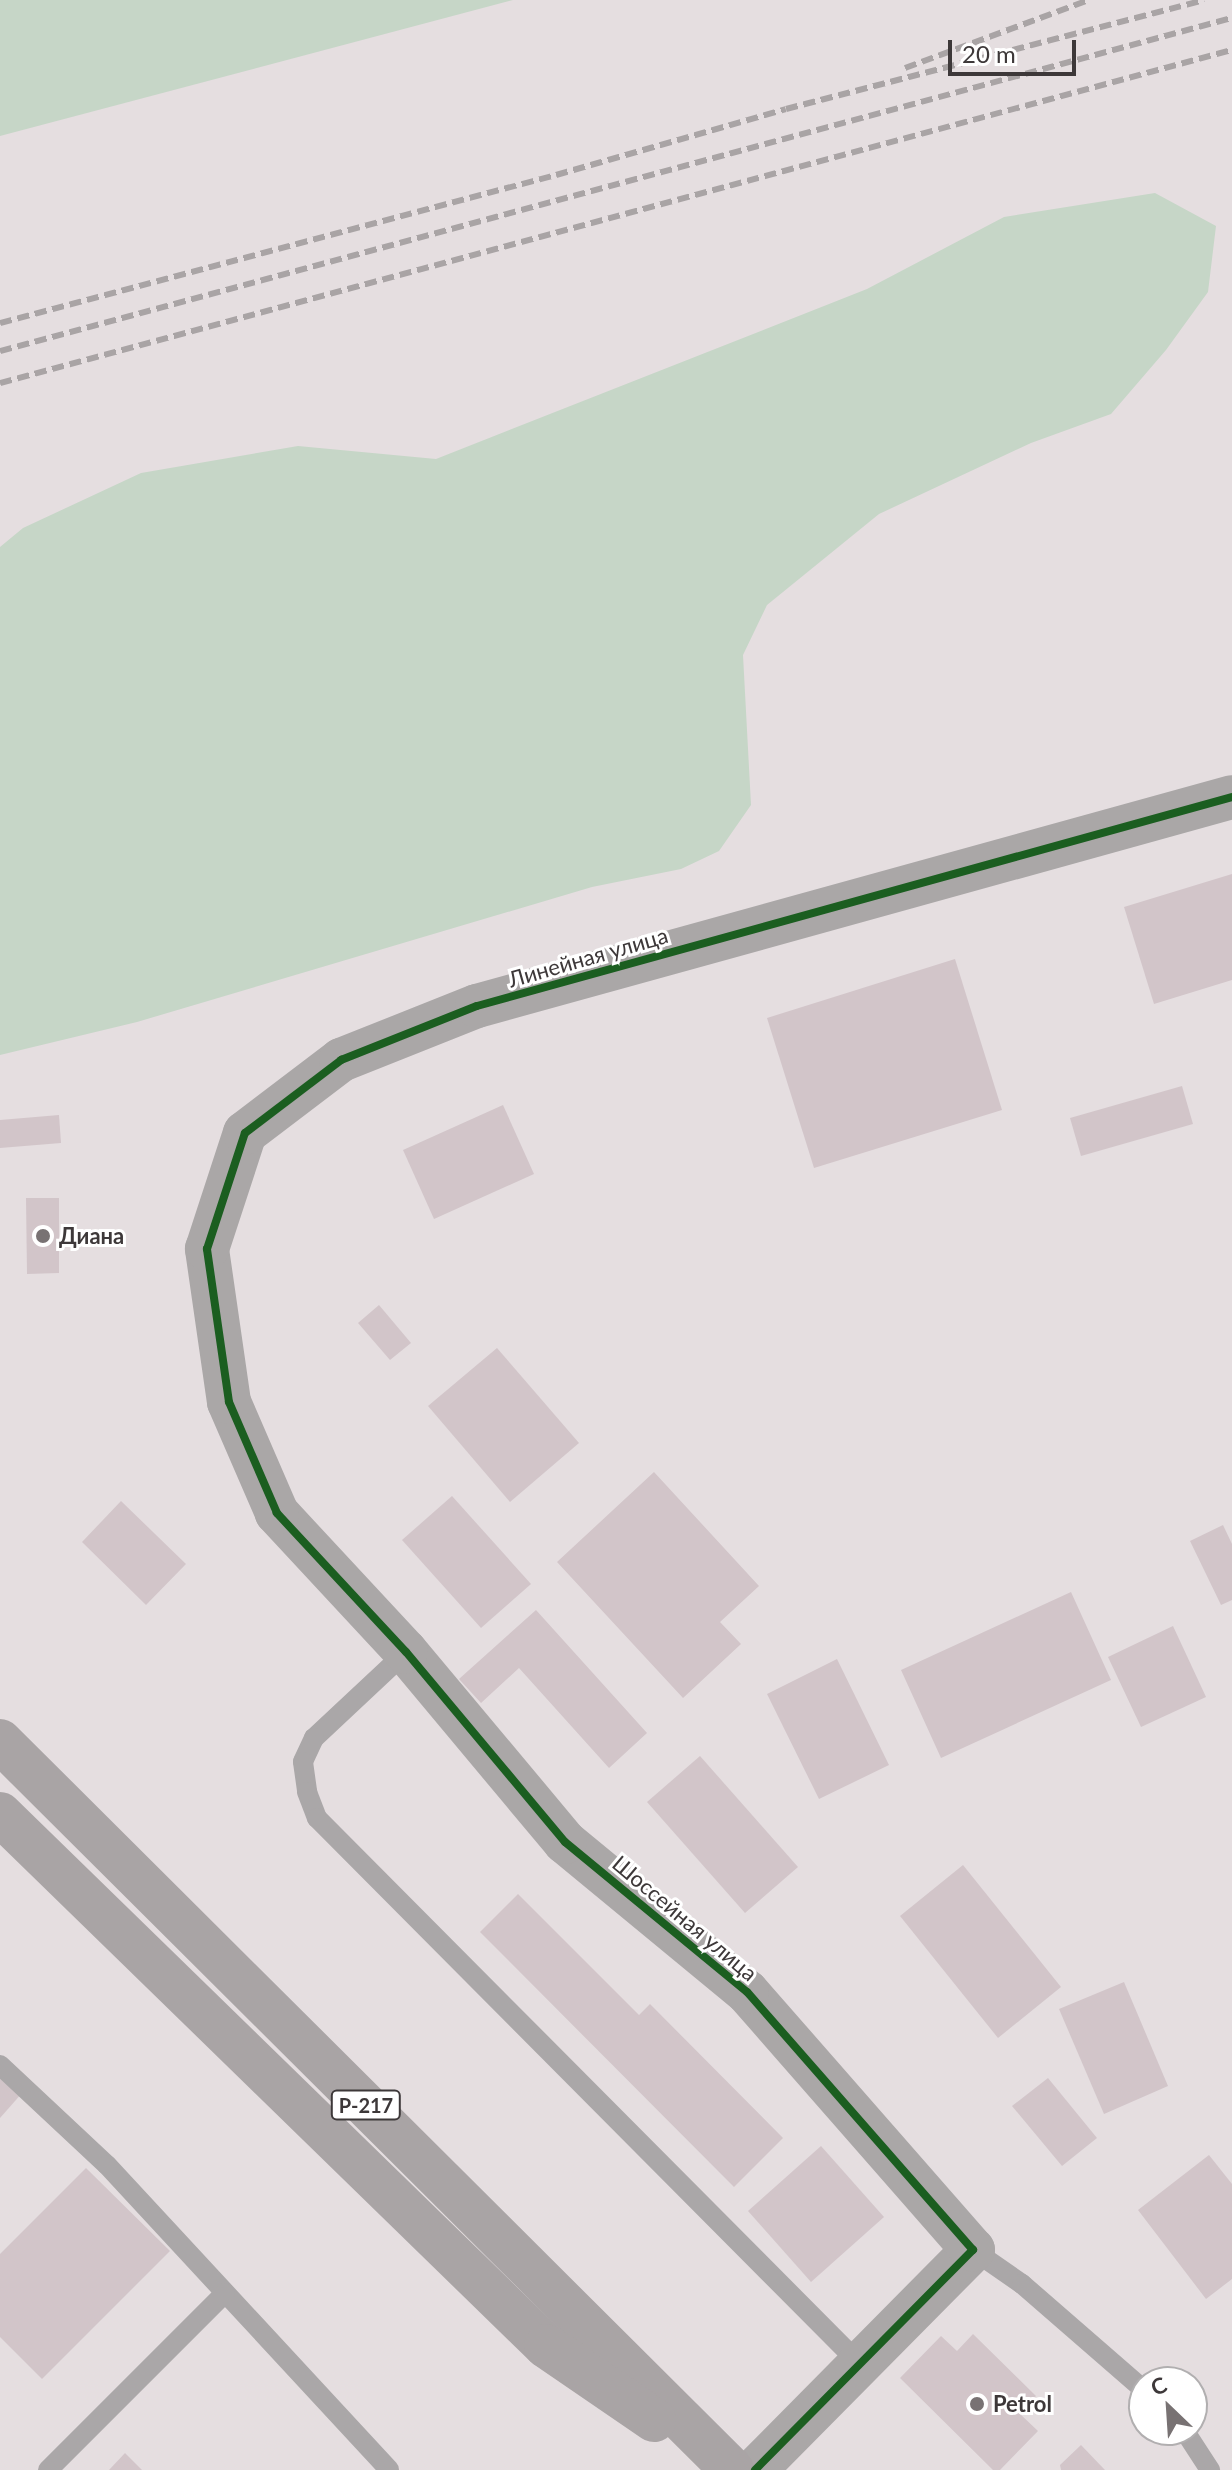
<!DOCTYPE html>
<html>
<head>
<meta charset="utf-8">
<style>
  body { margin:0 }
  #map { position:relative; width:1232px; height:2470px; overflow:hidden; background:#e5dee0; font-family:Lato,sans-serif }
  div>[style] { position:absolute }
  .green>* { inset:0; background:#c6d6c7 }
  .building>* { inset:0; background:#d2c5c9 }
  .lane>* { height:20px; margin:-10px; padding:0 10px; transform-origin:10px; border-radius:10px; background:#aaa7a8 }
  .secondary>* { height:44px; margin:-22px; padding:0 22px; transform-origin:22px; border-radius:22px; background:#aaa7a7 }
  .highway>* { height:44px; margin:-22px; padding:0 22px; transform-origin:22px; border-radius:22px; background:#a9a4a5 }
  .rail>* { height:6px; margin-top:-3px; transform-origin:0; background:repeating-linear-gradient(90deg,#a9a4a5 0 12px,transparent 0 18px) }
  .cycleway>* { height:8px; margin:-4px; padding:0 4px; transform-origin:4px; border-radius:4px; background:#1b5e20 }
  .dots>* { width:22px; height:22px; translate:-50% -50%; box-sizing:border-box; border:4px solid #fff; border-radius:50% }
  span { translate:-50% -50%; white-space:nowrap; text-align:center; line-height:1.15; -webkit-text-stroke:6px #fff; paint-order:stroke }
  .shield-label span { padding:2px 6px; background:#fff; border:2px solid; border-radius:6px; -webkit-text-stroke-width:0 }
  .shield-label { font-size:20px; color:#3d3839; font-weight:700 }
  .street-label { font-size:22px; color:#3d3839 }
  .poi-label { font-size:22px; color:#3d3839; font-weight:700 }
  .left { translate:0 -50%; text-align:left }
  .north { position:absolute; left:1128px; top:2366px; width:80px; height:80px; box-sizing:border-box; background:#fff; border:2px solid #b1afb0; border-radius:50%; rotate:335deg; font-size:22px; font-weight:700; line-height:32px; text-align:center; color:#3d3839 }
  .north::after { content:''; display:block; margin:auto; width:28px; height:36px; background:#787273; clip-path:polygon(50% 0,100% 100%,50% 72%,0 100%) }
  .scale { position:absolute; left:948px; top:40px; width:128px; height:36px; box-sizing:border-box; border:4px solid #3d3839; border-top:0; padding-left:10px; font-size:24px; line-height:28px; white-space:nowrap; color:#3d3839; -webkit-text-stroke:6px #fff; paint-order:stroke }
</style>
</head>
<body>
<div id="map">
  <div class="green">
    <i style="clip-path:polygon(0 0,513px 0,0 136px)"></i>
    <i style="clip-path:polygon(1155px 193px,1216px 226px,1208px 292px,1166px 350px,1111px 414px,1031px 443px,879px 514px,767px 605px,743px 655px,751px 805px,719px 851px,681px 869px,592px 887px,137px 1022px,0 1055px,0 547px,23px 528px,141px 473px,298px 446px,436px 459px,867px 289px,1004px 217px)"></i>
  </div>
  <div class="building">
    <i style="clip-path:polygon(1232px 874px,1232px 980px,1154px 1004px,1124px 907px)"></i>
    <i style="clip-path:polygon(955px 959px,1002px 1110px,814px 1168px,767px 1018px)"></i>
    <i style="clip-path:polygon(1182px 1086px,1193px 1124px,1081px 1156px,1070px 1118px)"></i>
    <i style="clip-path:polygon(503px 1105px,534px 1174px,434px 1219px,403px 1150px)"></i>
    <i style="clip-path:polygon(59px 1115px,61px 1143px,0 1148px,0 1120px)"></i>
    <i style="clip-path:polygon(26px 1198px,59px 1198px,59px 1273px,27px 1274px)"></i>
    <i style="clip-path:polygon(379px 1305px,411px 1343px,390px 1360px,358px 1323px)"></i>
    <i style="clip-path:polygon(497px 1348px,579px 1443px,510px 1502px,428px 1406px)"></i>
    <i style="clip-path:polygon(654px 1472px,759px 1586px,720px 1622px,741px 1644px,683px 1698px,557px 1562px)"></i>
    <i style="clip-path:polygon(452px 1496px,531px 1584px,481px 1628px,402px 1540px)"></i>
    <i style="clip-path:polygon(121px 1501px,186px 1564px,146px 1605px,82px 1542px)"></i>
    <i style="clip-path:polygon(1223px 1525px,1232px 1544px,1232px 1600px,1221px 1605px,1190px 1541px)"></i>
    <i style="clip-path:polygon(1071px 1592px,1111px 1680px,941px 1758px,901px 1670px)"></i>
    <i style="clip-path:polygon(536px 1610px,647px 1733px,609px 1768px,519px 1668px,481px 1703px,459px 1679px)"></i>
    <i style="clip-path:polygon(1173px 1626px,1206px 1697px,1141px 1727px,1108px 1657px)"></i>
    <i style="clip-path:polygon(837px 1659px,889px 1765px,819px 1799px,767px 1694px)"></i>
    <i style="clip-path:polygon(700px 1756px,798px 1867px,745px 1913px,647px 1802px)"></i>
    <i style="clip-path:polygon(963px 1865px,1061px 1987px,998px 2038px,900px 1916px)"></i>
    <i style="clip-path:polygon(518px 1894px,639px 2015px,650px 2004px,783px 2138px,734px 2187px,480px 1932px)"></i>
    <i style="clip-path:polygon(1124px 1982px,1168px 2086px,1104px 2114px,1059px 2009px)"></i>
    <i style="clip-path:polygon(0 2072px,23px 2092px,0 2118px)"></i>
    <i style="clip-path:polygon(1048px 2078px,1097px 2138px,1062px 2166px,1012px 2106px)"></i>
    <i style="clip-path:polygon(821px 2146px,884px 2217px,811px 2282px,748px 2211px)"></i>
    <i style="clip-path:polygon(1209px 2155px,1232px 2184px,1232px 2279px,1206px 2299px,1138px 2210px)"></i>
    <i style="clip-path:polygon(86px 2168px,170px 2251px,42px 2379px,0 2337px,0 2254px)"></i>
    <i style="clip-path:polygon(973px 2334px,1036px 2396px,1019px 2413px,1038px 2431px,1000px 2470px,993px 2470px,900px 2378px,941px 2336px,957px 2351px)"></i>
    <i style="clip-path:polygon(1081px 2445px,1105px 2470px,1061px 2470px,1060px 2465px)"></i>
    <i style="clip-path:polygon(125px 2453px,142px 2470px,109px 2470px)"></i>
  </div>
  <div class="lane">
    <i style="left:406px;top:1652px;width:126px;rotate:136.9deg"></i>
    <i style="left:314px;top:1738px;width:26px;rotate:115deg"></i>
    <i style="left:303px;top:1762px;width:30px;rotate:82deg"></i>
    <i style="left:307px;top:1792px;width:28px;rotate:69deg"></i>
    <i style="left:317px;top:1818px;width:770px;rotate:45.16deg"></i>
    <i style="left:0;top:2065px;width:146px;rotate:43.1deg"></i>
    <i style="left:107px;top:2165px;width:415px;rotate:47.2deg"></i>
    <i style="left:973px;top:2250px;width:60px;rotate:34.8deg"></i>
    <i style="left:1022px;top:2284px;width:162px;rotate:41deg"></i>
    <i style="left:1184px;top:2430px;width:48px;rotate:57deg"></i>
    <i style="left:48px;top:2470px;width:250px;rotate:-45deg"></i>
  </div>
  <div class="secondary">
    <i style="left:755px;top:2470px;width:310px;rotate:-45.3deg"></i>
    <i style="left:973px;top:2250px;width:343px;rotate:-131.2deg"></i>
    <i style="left:747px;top:1992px;width:236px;rotate:-140.5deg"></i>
    <i style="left:565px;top:1842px;width:248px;rotate:-129.9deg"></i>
    <i style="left:406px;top:1652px;width:190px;rotate:-132.9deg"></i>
    <i style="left:277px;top:1513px;width:121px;rotate:-113.4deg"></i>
    <i style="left:229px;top:1402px;width:155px;rotate:-98.2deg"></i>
    <i style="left:207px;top:1249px;width:122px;rotate:-71.9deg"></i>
    <i style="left:245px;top:1133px;width:121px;rotate:-37.2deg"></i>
    <i style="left:341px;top:1060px;width:146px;rotate:-21.7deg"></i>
    <i style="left:477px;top:1006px;width:783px;rotate:-15.47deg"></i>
  </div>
  <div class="highway">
    <i style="left:0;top:1741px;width:1033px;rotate:44.88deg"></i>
    <i style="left:0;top:1814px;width:762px;rotate:44.26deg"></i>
    <i style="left:546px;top:2346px;width:131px;rotate:34.4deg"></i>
  </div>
  <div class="rail">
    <i style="left:905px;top:68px;width:196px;rotate:-20.3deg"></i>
    <i style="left:0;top:323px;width:575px;rotate:-14.91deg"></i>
    <i style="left:556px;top:175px;width:239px;rotate:-16deg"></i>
    <i style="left:786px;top:109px;width:432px;rotate:-14.6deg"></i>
    <i style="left:0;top:351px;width:1276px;rotate:-15.13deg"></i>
    <i style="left:0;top:383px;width:1276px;rotate:-15.13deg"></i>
  </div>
  <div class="cycleway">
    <i style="left:755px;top:2470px;width:310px;rotate:-45.3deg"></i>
    <i style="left:973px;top:2250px;width:343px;rotate:-131.2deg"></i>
    <i style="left:747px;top:1992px;width:236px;rotate:-140.5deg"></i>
    <i style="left:565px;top:1842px;width:248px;rotate:-129.9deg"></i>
    <i style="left:406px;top:1652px;width:190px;rotate:-132.9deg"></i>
    <i style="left:277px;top:1513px;width:121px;rotate:-113.4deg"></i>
    <i style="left:229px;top:1402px;width:155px;rotate:-98.2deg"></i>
    <i style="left:207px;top:1249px;width:122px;rotate:-71.9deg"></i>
    <i style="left:245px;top:1133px;width:121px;rotate:-37.2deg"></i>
    <i style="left:341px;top:1060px;width:146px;rotate:-21.7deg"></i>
    <i style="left:477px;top:1006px;width:783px;rotate:-15.47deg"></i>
  </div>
  <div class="dots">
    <i style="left:43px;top:1236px;background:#787273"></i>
    <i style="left:977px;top:2404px;background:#787273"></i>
  </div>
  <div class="shield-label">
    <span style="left:366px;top:2105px">Р-217</span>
  </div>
  <div class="street-label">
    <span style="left:588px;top:957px;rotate:-16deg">Линейная улица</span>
    <span style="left:685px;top:1918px;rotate:40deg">Шоссейная улица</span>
  </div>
  <div class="poi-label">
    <span class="left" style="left:59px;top:1236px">Диана</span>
    <span class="left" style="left:993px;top:2404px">Petrol</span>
  </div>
  <div class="north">С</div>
  <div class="scale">20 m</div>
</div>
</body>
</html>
